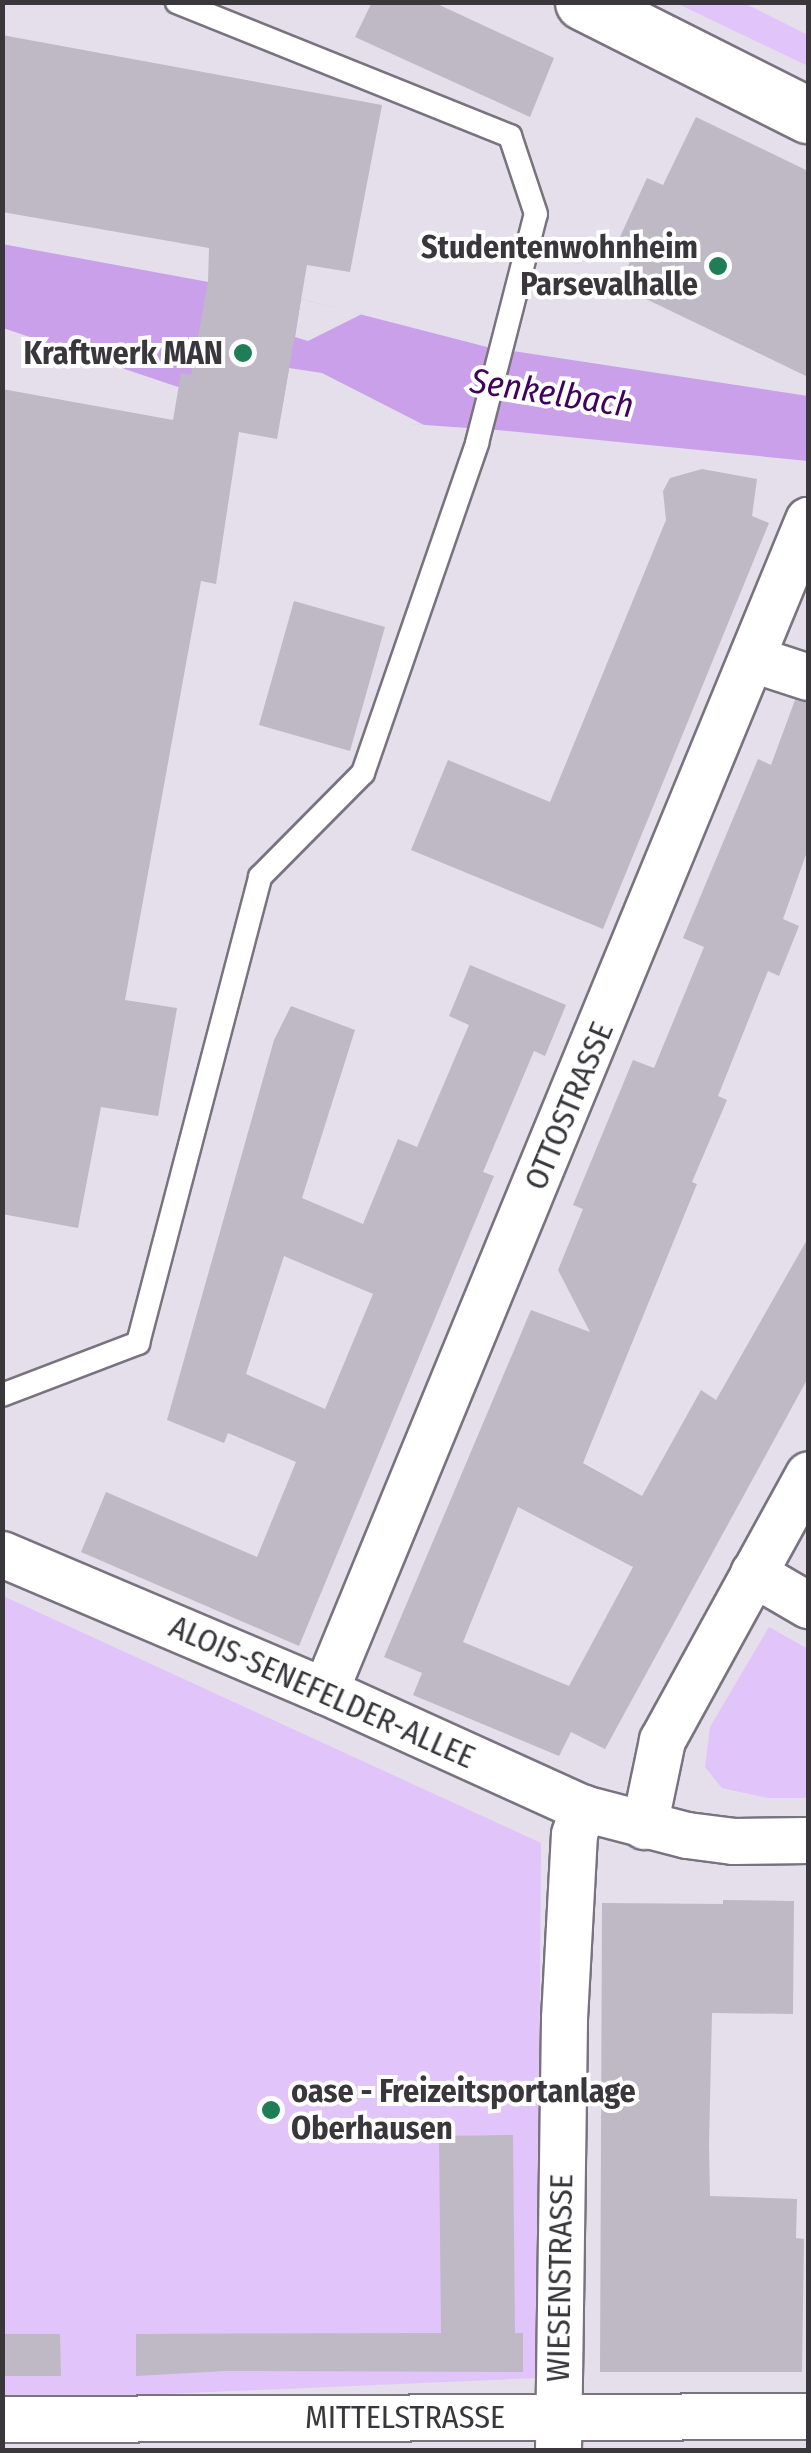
<!DOCTYPE html>
<html>
<head>
<meta charset="utf-8">
<style>
  body { margin:0 }
  #map { position:relative; width:811px; height:2453px; overflow:hidden; background:#e5deeb; font-family:"Fira Sans Condensed",sans-serif }
  div>[style] { position:absolute }
  .green>* { inset:0; background:#e1c4f9 }
  .water>* { inset:0; background:#caa0ea }
  .pier>* { inset:0; background:#e5deeb }
  .building>* { inset:0; background:#bfb9c5 }
  .roads { filter:drop-shadow(2px 0 #79737e) drop-shadow(-2px 0 #79737e) drop-shadow(0 2px #79737e) drop-shadow(0 -2px #79737e) }
  .lane>* { height:22px; margin:-11px; padding:0 11px; transform-origin:11px; border-radius:11px; background:#fff }
  .street>* { height:45px; margin:-22.5px; padding:0 22.5px; transform-origin:22.5px; border-radius:22.5px; background:#fff }
  .secondary>* { height:55px; margin:-27.5px; padding:0 27.5px; transform-origin:27.5px; border-radius:27.5px; background:#fff }
  .dots>* { width:28px; height:28px; translate:-50% -50%; box-sizing:border-box; border:5px solid #fff; border-radius:50% }
  span { translate:-50% -50%; white-space:nowrap; text-align:center; line-height:1.15; -webkit-text-stroke:8px #fff; paint-order:stroke }
  .poi-label { font-size:32px; color:#39373c; font-weight:700 }
  .right { translate:-100% -50%; text-align:right }
  .left { translate:0 -50%; text-align:left }
  .street-label { font-size:32px; color:#39373c }
  .water-label { font-size:35px; color:#40025e; font-style:italic }
  .frame { position:absolute; inset:0; border:5px solid #39373c; pointer-events:none }
</style>
</head>
<body>
<div id="map">
  <div class="green">
    <i style="clip-path:polygon(676px 3px,744px 3px,808px 35px,808px 66px)"></i>
    <i style="clip-path:polygon(3px 1596px,541px 1843px,537px 2378px,3px 2401px)"></i>
    <i style="clip-path:polygon(769px 1627px,808px 1649px,808px 1798px,768px 1798px,722px 1788px,705px 1767px,710px 1727px)"></i>
  </div>
  <div class="water">
    <i style="clip-path:polygon(2px 244px,301px 299px,487px 347px,808px 396px,808px 461px,497px 430px,281px 415px,175px 386px,3px 328px)"></i>
  </div>
  <div class="pier">
    <i style="clip-path:polygon(301px 299px,362px 314px,308px 341px,295px 337px)"></i>
    <i style="clip-path:polygon(289px 368px,322px 373px,424px 425px,280px 420px)"></i>
  </div>
  <div class="building">
    <i style="clip-path:polygon(372px 2px,433px 2px,554px 58px,530px 117px,355px 37px)"></i>
    <i style="clip-path:polygon(2px 35px,382px 105px,350px 272px,307px 265px,277px 439px,239px 432px,216px 584px,201px 581px,125px 1000px,177px 1008px,158px 1116px,101px 1107px,78px 1228px,2px 1214px,2px 389px,173px 420px,181px 373px,191px 375px,208px 282px,209px 248px,2px 212px)"></i>
    <i style="clip-path:polygon(696px 117px,808px 171px,808px 377px,619px 286px,637px 246px,619px 239px,647px 178px,663px 185px)"></i>
    <i style="clip-path:polygon(702px 469px,757px 479px,752px 516px,769px 523px,603px 929px,411px 850px,448px 760px,550px 802px,666px 520px,663px 491px,670px 478px)"></i>
    <i style="clip-path:polygon(294px 601px,385px 627px,350px 751px,259px 725px)"></i>
    <i style="clip-path:polygon(evenodd,795px 700px,808px 703px,808px 849px,783px 919px,799px 926px,779px 976px,768px 971px,718px 1096px,727px 1100px,692px 1182px,697px 1184px,583px 1463px,642px 1496px,701px 1390px,716px 1400px,808px 1238px,808px 1378px,605px 1749px,571px 1732px,559px 1756px,413px 1695px,422px 1673px,384px 1657px,531px 1310px,590px 1332px,558px 1270px,583px 1209px,573px 1205px,633px 1060px,654px 1068px,704px 947px,683px 938px,758px 759px,771px 765px,795px 700px,518px 1507px,633px 1567px,569px 1686px,463px 1642px,518px 1507px)"></i>
    <i style="clip-path:polygon(evenodd,470px 965px,566px 1005px,545px 1056px,534px 1051px,483px 1172px,494px 1176px,299px 1646px,81px 1552px,106px 1492px,257px 1557px,296px 1462px,228px 1433px,224px 1443px,167px 1420px,274px 1040px,291px 1006px,355px 1030px,302px 1198px,363px 1224px,398px 1139px,417px 1147px,469px 1025px,449px 1016px,470px 965px,284px 1256px,373px 1294px,325px 1409px,246px 1374px,284px 1256px)"></i>
    <i style="clip-path:polygon(723px 1900px,794px 1901px,793px 2014px,712px 2013px,709px 2144px,710px 2196px,797px 2199px,796px 2238px,804px 2239px,802px 2372px,600px 2372px,602px 1903px,723px 1904px)"></i>
    <i style="clip-path:polygon(513px 2135px,515px 2333px,523px 2333px,523px 2372px,226px 2371px,136px 2376px,136px 2334px,441px 2333px,439px 2136px)"></i>
    <i style="clip-path:polygon(2px 2334px,60px 2334px,61px 2376px,2px 2376px)"></i>
  </div>
  <div class="roads">
    <div class="lane">
      <i style="left:2px;top:1395px;width:146px;rotate:-20.9deg"></i>
      <i style="left:138px;top:1343px;width:482px;rotate:-75.3deg"></i>
      <i style="left:260px;top:877px;width:146px;rotate:-45.3deg"></i>
      <i style="left:363px;top:773px;width:349px;rotate:-70.9deg"></i>
      <i style="left:477px;top:443px;width:236px;rotate:-75.6deg"></i>
      <i style="left:536px;top:214px;width:82px;rotate:-108.4deg"></i>
      <i style="left:510px;top:136px;width:359px;rotate:-158.1deg"></i>
    </div>
    <div class="street">
      <i style="left:753px;top:659px;width:58px;rotate:18.1deg"></i>
      <i style="left:2px;top:1554px;width:351px;rotate:23deg"></i>
      <i style="left:325px;top:1691px;width:283px;rotate:24.4deg"></i>
      <i style="left:583px;top:1808px;width:107px;rotate:14.6deg"></i>
      <i style="left:687px;top:1835px;width:46px;rotate:7.4deg"></i>
      <i style="left:733px;top:1841px;width:75px;rotate:-0.8deg"></i>
      <i style="left:753px;top:1573px;width:64px;rotate:30.2deg"></i>
      <i style="left:325px;top:1691px;width:1267px;rotate:-67.59deg"></i>
      <i style="left:644px;top:1826px;width:88px;rotate:-78.2deg"></i>
      <i style="left:662px;top:1740px;width:303px;rotate:-61.2deg"></i>
      <i style="left:2px;top:2419px;width:806px;rotate:-0.21deg"></i>
      <i style="left:558px;top:2450px;width:432px;rotate:-89.2deg"></i>
      <i style="left:564px;top:2018px;width:184px;rotate:-86.9deg"></i>
      <i style="left:574px;top:1834px;width:28px;rotate:-71deg"></i>
    </div>
    <div class="secondary">
      <i style="left:583px;top:2px;width:252px;rotate:26.7deg"></i>
    </div>
  </div>
  <div class="dots">
    <i style="left:718px;top:266px;background:#1f7e55"></i>
    <i style="left:243px;top:353px;background:#1f7e55"></i>
    <i style="left:271px;top:2110px;background:#1f7e55"></i>
  </div>
  <div class="poi-label">
    <span class="right" style="left:698px;top:266px">Studentenwohnheim<br>Parsevalhalle</span>
    <span class="right" style="left:223px;top:353px">Kraftwerk MAN</span>
    <span class="left" style="left:291px;top:2110px">oase - Freizeitsportanlage<br>Oberhausen</span>
  </div>
  <div class="street-label">
    <span style="left:569px;top:1106px;rotate:-67deg">OTTOSTRASSE</span>
    <span style="left:322px;top:1692px;rotate:24deg">ALOIS-SENEFELDER-ALLEE</span>
    <span style="left:560px;top:2278px;rotate:-89deg">WIESENSTRASSE</span>
    <span style="left:405px;top:2417px">MITTELSTRASSE</span>
  </div>
  <div class="water-label">
    <span style="left:552px;top:393px;rotate:9deg">Senkelbach</span>
  </div>
  <div class="frame"></div>
</div>
</body>
</html>
